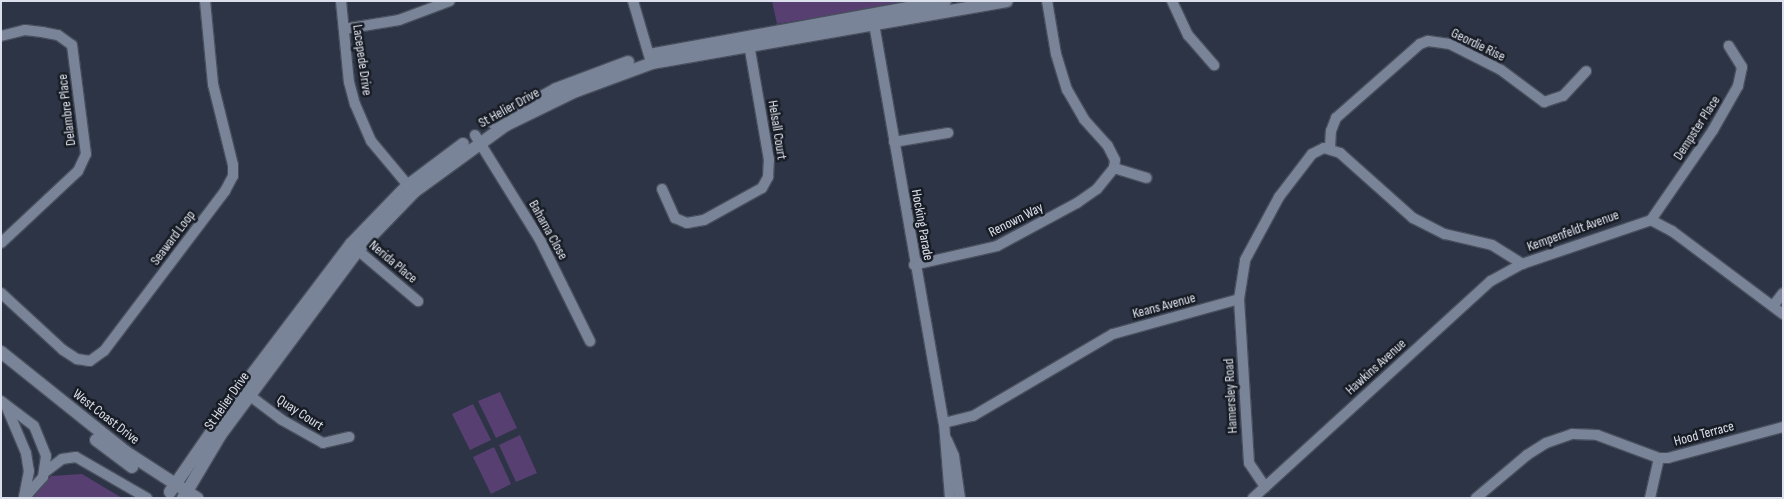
<!DOCTYPE html>
<html>
<head>
<meta charset="utf-8">
<style>
  body { margin:0 }
  #map { position:relative; width:1784px; height:499px; overflow:hidden; background:#2c3445; font-family:"Sofia Sans Condensed",sans-serif }
  div>[style] { position:absolute }
  .green>* { inset:0; background:#583f71 }
  .roads { filter:drop-shadow(1px 0 #484f5d) drop-shadow(-1px 0 #484f5d) drop-shadow(0 1px #484f5d) drop-shadow(0 -1px #484f5d) }
  .minor>* { height:10px; margin:-5px; padding:0 5px; transform-origin:5px; border-radius:5px; background:#7a8498 }
  .tertiary>* { height:12px; margin:-6px; padding:0 6px; transform-origin:6px; border-radius:6px; background:#7a8498 }
  .secondary>* { height:12px; margin:-6px; padding:0 6px; transform-origin:6px; border-radius:6px; background:#7a8498 }
  span { translate:-50% -50%; white-space:nowrap; text-align:center; line-height:1.15; -webkit-text-stroke:5px #181c24; paint-order:stroke }
  .street-label { font-size:14px; color:#dbe0ec }
  .frame { position:absolute; inset:0; border:2px solid #dbe0ec; pointer-events:none }
</style>
</head>
<body>
<div id="map">
  <div class="green">
    <i style="clip-path:polygon(772px 1px,916px 1px,777px 24px)"></i>
    <i style="clip-path:polygon(500px 392px,517px 428px,496px 438px,478px 401px)"></i>
    <i style="clip-path:polygon(473px 404px,491px 440px,470px 450px,452px 414px)"></i>
    <i style="clip-path:polygon(520px 435px,537px 473px,516px 482px,499px 445px)"></i>
    <i style="clip-path:polygon(494px 447px,511px 484px,491px 494px,473px 457px)"></i>
    <i style="clip-path:polygon(82px 474px,122px 498px,33px 498px,51px 476px)"></i>
  </div>
  <div class="roads">
    <div class="minor">
      <i style="left:341px;top:1px;width:81px;rotate:84.4deg"></i>
      <i style="left:349px;top:82px;width:23px;rotate:75deg"></i>
      <i style="left:355px;top:104px;width:40px;rotate:66.6deg"></i>
      <i style="left:371px;top:141px;width:64px;rotate:50.1deg"></i>
      <i style="left:633px;top:1px;width:64px;rotate:73.6deg"></i>
      <i style="left:1172px;top:1px;width:38px;rotate:65deg"></i>
      <i style="left:1188px;top:35px;width:40px;rotate:49deg"></i>
      <i style="left:873px;top:18px;width:411px;rotate:80.1deg"></i>
      <i style="left:944px;top:423px;width:75px;rotate:85.4deg"></i>
      <i style="left:344px;top:29px;width:56px;rotate:-9.3deg"></i>
      <i style="left:399px;top:20px;width:54px;rotate:-20.4deg"></i>
      <i style="left:1px;top:36px;width:25px;rotate:-14deg"></i>
      <i style="left:25px;top:30px;width:17px;rotate:7deg"></i>
      <i style="left:42px;top:32px;width:16px;rotate:11deg"></i>
      <i style="left:58px;top:35px;width:17px;rotate:36deg"></i>
      <i style="left:72px;top:45px;width:110px;rotate:82.7deg"></i>
      <i style="left:86px;top:154px;width:19px;rotate:115deg"></i>
      <i style="left:78px;top:171px;width:105px;rotate:136.9deg"></i>
      <i style="left:475px;top:135px;width:123px;rotate:58.2deg"></i>
      <i style="left:540px;top:240px;width:113px;rotate:63.7deg"></i>
      <i style="left:894px;top:142px;width:55px;rotate:-9.5deg"></i>
      <i style="left:1330px;top:148px;width:17px;rotate:-87deg"></i>
      <i style="left:1331px;top:131px;width:14px;rotate:-69deg"></i>
      <i style="left:1336px;top:118px;width:112px;rotate:-41.4deg"></i>
      <i style="left:1420px;top:44px;width:9px;rotate:-21deg"></i>
      <i style="left:1428px;top:41px;width:22px;rotate:8deg"></i>
      <i style="left:1450px;top:44px;width:57px;rotate:27deg"></i>
      <i style="left:1501px;top:70px;width:54px;rotate:36.7deg"></i>
      <i style="left:1544px;top:102px;width:20px;rotate:-18deg"></i>
      <i style="left:1563px;top:96px;width:34px;rotate:-47deg"></i>
      <i style="left:1114px;top:168px;width:34px;rotate:17deg"></i>
      <i style="left:662px;top:189px;width:32px;rotate:66deg"></i>
      <i style="left:675px;top:218px;width:13px;rotate:23deg"></i>
      <i style="left:687px;top:223px;width:17px;rotate:-10deg"></i>
      <i style="left:704px;top:220px;width:66px;rotate:-28.9deg"></i>
      <i style="left:762px;top:188px;width:13px;rotate:-61deg"></i>
      <i style="left:768px;top:177px;width:17px;rotate:-87deg"></i>
      <i style="left:769px;top:160px;width:123px;rotate:-99.8deg"></i>
      <i style="left:1651px;top:220px;width:109px;rotate:-55.4deg"></i>
      <i style="left:1713px;top:130px;width:51px;rotate:-60.4deg"></i>
      <i style="left:1738px;top:86px;width:19px;rotate:-78deg"></i>
      <i style="left:1742px;top:67px;width:25px;rotate:-122deg"></i>
      <i style="left:354px;top:247px;width:84px;rotate:40.2deg"></i>
      <i style="left:914px;top:265px;width:85px;rotate:-12.9deg"></i>
      <i style="left:997px;top:246px;width:91px;rotate:-28.3deg"></i>
      <i style="left:1077px;top:203px;width:24px;rotate:-35deg"></i>
      <i style="left:1097px;top:189px;width:27px;rotate:-51deg"></i>
      <i style="left:1114px;top:168px;width:8px;rotate:-83deg"></i>
      <i style="left:1115px;top:160px;width:16px;rotate:-117deg"></i>
      <i style="left:1108px;top:146px;width:36px;rotate:-132deg"></i>
      <i style="left:1084px;top:119px;width:34px;rotate:-120deg"></i>
      <i style="left:1067px;top:90px;width:38px;rotate:-107deg"></i>
      <i style="left:1056px;top:54px;width:54px;rotate:-99.6deg"></i>
      <i style="left:1px;top:293px;width:84px;rotate:42.6deg"></i>
      <i style="left:63px;top:350px;width:17px;rotate:33deg"></i>
      <i style="left:77px;top:359px;width:13px;rotate:9deg"></i>
      <i style="left:90px;top:361px;width:17px;rotate:-36deg"></i>
      <i style="left:104px;top:351px;width:201px;rotate:-52.9deg"></i>
      <i style="left:225px;top:191px;width:17px;rotate:-62deg"></i>
      <i style="left:233px;top:176px;width:11px;rotate:-90deg"></i>
      <i style="left:233px;top:165px;width:83px;rotate:-103.9deg"></i>
      <i style="left:213px;top:84px;width:83px;rotate:-95.5deg"></i>
      <i style="left:1239px;top:299px;width:164px;rotate:86.5deg"></i>
      <i style="left:1249px;top:463px;width:29px;rotate:56deg"></i>
      <i style="left:1773px;top:306px;width:16px;rotate:-52deg"></i>
      <i style="left:245px;top:392px;width:46px;rotate:37.1deg"></i>
      <i style="left:282px;top:420px;width:47px;rotate:29.3deg"></i>
      <i style="left:323px;top:443px;width:27px;rotate:-13deg"></i>
      <i style="left:1px;top:401px;width:41px;rotate:37.1deg"></i>
      <i style="left:34px;top:426px;width:32px;rotate:68deg"></i>
      <i style="left:46px;top:456px;width:21px;rotate:98deg"></i>
      <i style="left:43px;top:477px;width:28px;rotate:132deg"></i>
      <i style="left:7px;top:408px;width:49px;rotate:67.1deg"></i>
      <i style="left:26px;top:453px;width:18px;rotate:81deg"></i>
      <i style="left:29px;top:471px;width:26px;rotate:101deg"></i>
      <i style="left:944px;top:423px;width:30px;rotate:-14deg"></i>
      <i style="left:973px;top:416px;width:162px;rotate:-30.4deg"></i>
      <i style="left:1113px;top:334px;width:131px;rotate:-15.5deg"></i>
      <i style="left:1239px;top:299px;width:39px;rotate:-81deg"></i>
      <i style="left:1245px;top:260px;width:72px;rotate:-61.6deg"></i>
      <i style="left:1279px;top:197px;width:54px;rotate:-52.5deg"></i>
      <i style="left:1312px;top:154px;width:13px;rotate:-27deg"></i>
      <i style="left:1324px;top:148px;width:17px;rotate:17deg"></i>
      <i style="left:1340px;top:153px;width:98px;rotate:41.7deg"></i>
      <i style="left:1413px;top:218px;width:36px;rotate:27deg"></i>
      <i style="left:1445px;top:234px;width:48px;rotate:13.2deg"></i>
      <i style="left:1492px;top:245px;width:36px;rotate:32deg"></i>
      <i style="left:1522px;top:264px;width:136px;rotate:-18.8deg"></i>
      <i style="left:1651px;top:220px;width:24px;rotate:28deg"></i>
      <i style="left:1672px;top:231px;width:139px;rotate:36.8deg"></i>
      <i style="left:947px;top:440px;width:17px;rotate:66deg"></i>
      <i style="left:954px;top:456px;width:42px;rotate:81.9deg"></i>
      <i style="left:45px;top:472px;width:21px;rotate:-37deg"></i>
      <i style="left:62px;top:459px;width:14px;rotate:-8deg"></i>
      <i style="left:76px;top:457px;width:82px;rotate:30deg"></i>
      <i style="left:1253px;top:498px;width:322px;rotate:-42.4deg"></i>
      <i style="left:1491px;top:281px;width:35px;rotate:-29deg"></i>
      <i style="left:1476px;top:498px;width:67px;rotate:-40.1deg"></i>
      <i style="left:1527px;top:455px;width:22px;rotate:-32deg"></i>
      <i style="left:1546px;top:443px;width:28px;rotate:-19deg"></i>
      <i style="left:1572px;top:434px;width:25px;rotate:2deg"></i>
      <i style="left:1597px;top:435px;width:66px;rotate:20.4deg"></i>
      <i style="left:1659px;top:458px;width:9px"></i>
      <i style="left:1668px;top:458px;width:119px;rotate:-15.1deg"></i>
      <i style="left:1650px;top:498px;width:41px;rotate:-77.3deg"></i>
    </div>
    <div class="tertiary">
      <i style="left:654px;top:54px;width:296px;rotate:-10.3deg"></i>
      <i style="left:494px;top:123px;width:71px;rotate:-28.7deg"></i>
      <i style="left:556px;top:89px;width:77px;rotate:-20.6deg"></i>
      <i style="left:170px;top:492px;width:125px;rotate:-55.4deg"></i>
      <i style="left:241px;top:389px;width:182px;rotate:-52.8deg"></i>
      <i style="left:351px;top:244px;width:81px;rotate:-46deg"></i>
      <i style="left:407px;top:186px;width:70px;rotate:-36.9deg"></i>
      <i style="left:183px;top:498px;width:74px;rotate:-59.3deg"></i>
      <i style="left:221px;top:434px;width:229px;rotate:-53.3deg"></i>
      <i style="left:358px;top:250px;width:81px;rotate:-46deg"></i>
      <i style="left:414px;top:192px;width:114px;rotate:-36.1deg"></i>
      <i style="left:506px;top:125px;width:78px;rotate:-25.9deg"></i>
      <i style="left:576px;top:91px;width:81px;rotate:-20.2deg"></i>
      <i style="left:652px;top:63px;width:360px;rotate:-9.9deg"></i>
    </div>
    <div class="secondary">
      <i style="left:1px;top:352px;width:160px;rotate:38.7deg"></i>
      <i style="left:126px;top:452px;width:85px;rotate:32.9deg"></i>
      <i style="left:96px;top:440px;width:45px;rotate:36.9deg"></i>
    </div>
  </div>
  <div class="street-label">
    <span style="left:1478px;top:45px;rotate:26deg">Geordie Rise</span>
    <span style="left:362px;top:60px;rotate:82deg">Lacepede Drive</span>
    <span style="left:509px;top:108px;rotate:-29deg">St Helier Drive</span>
    <span style="left:67px;top:110px;rotate:-97deg">Delambre Place</span>
    <span style="left:1697px;top:128px;rotate:-57deg">Dempster Place</span>
    <span style="left:777px;top:130px;rotate:81deg">Helsall Court</span>
    <span style="left:1016px;top:220px;rotate:-27deg">Renown Way</span>
    <span style="left:922px;top:225px;rotate:80deg">Hocking Parade</span>
    <span style="left:548px;top:230px;rotate:61deg">Bahama Close</span>
    <span style="left:1573px;top:231px;rotate:-20deg">Kempenfeldt Avenue</span>
    <span style="left:173px;top:238px;rotate:-53deg">Seaward Loop</span>
    <span style="left:393px;top:262px;rotate:40deg">Nerida Place</span>
    <span style="left:1164px;top:306px;rotate:-15deg">Keans Avenue</span>
    <span style="left:1376px;top:367px;rotate:-42deg">Hawkins Avenue</span>
    <span style="left:1231px;top:396px;rotate:-93deg">Hamersley Road</span>
    <span style="left:227px;top:401px;rotate:-55deg">St Helier Drive</span>
    <span style="left:300px;top:413px;rotate:33deg">Quay Court</span>
    <span style="left:106px;top:417px;rotate:38deg">West Coast Drive</span>
    <span style="left:1704px;top:434px;rotate:-15deg">Hood Terrace</span>
  </div>
  <div class="frame"></div>
</div>
</body>
</html>
